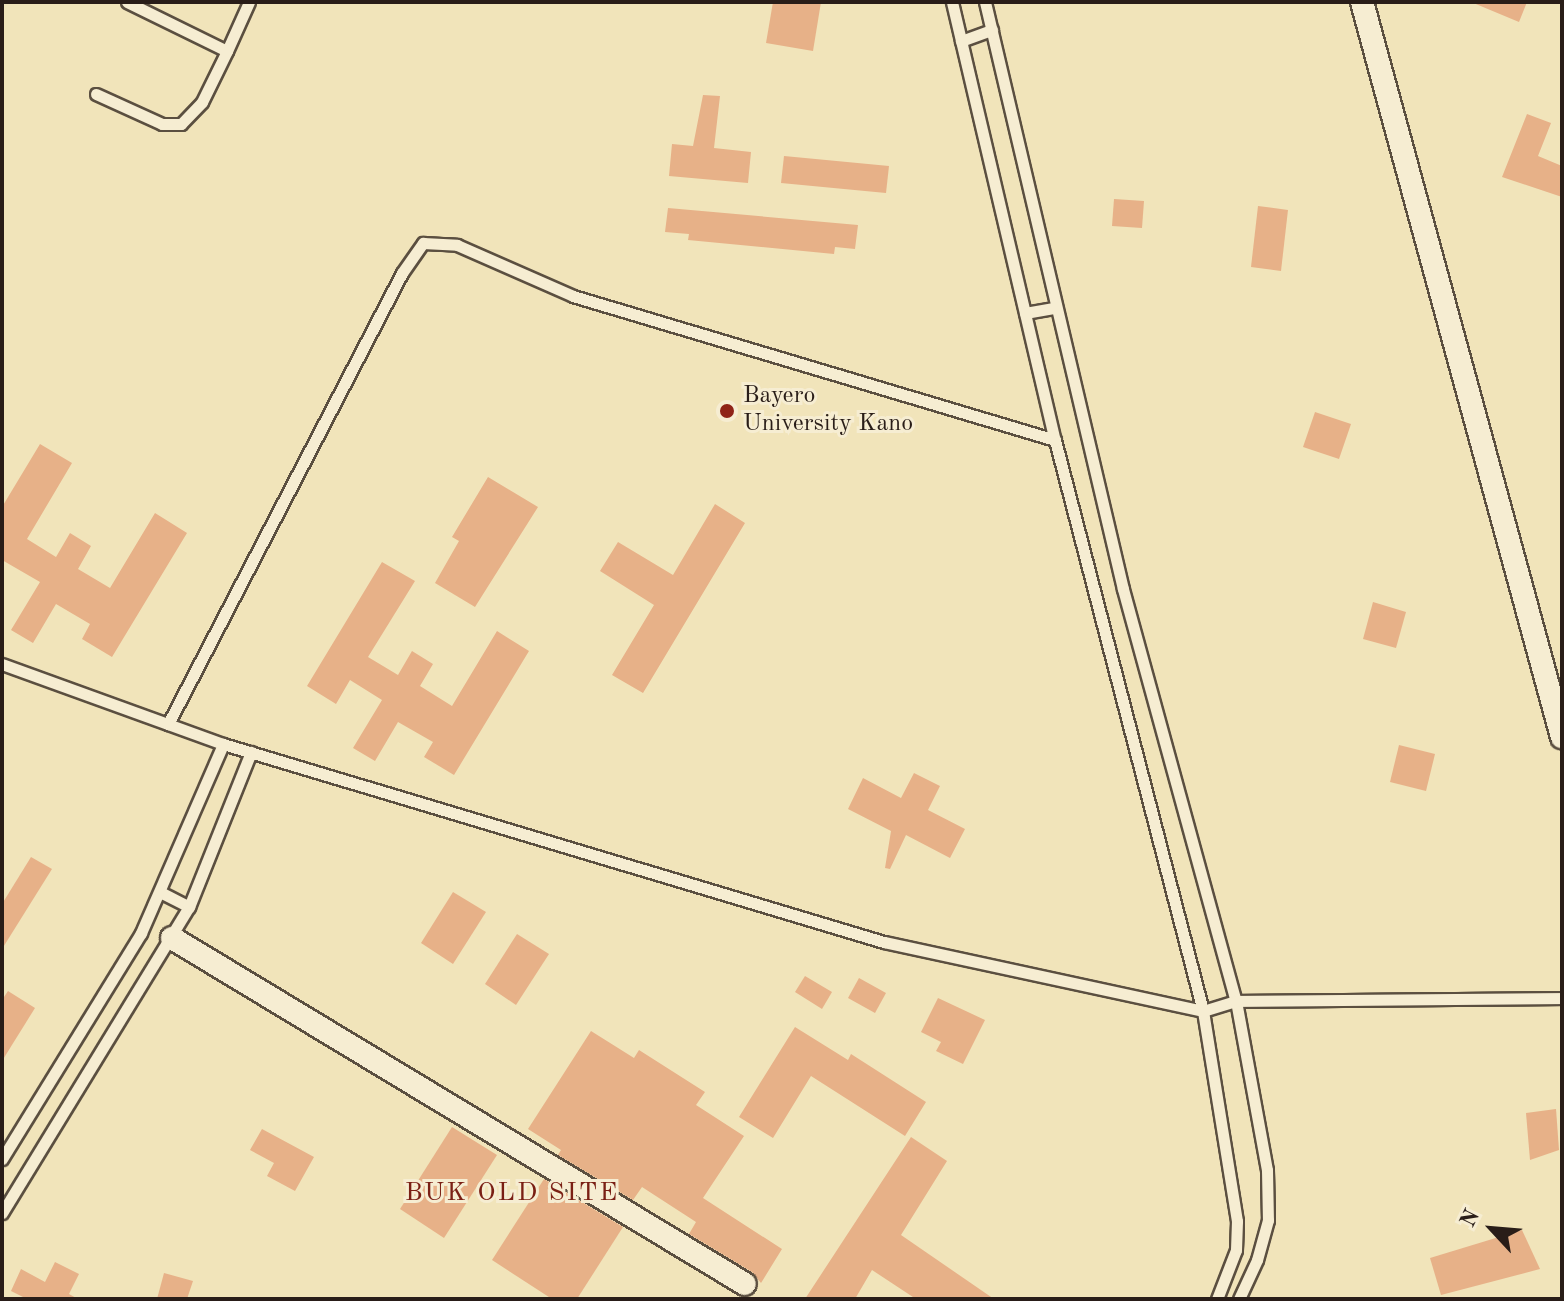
<!DOCTYPE html>
<html>
<head>
<meta charset="utf-8">
<style>
  body { margin:0 }
  #map { position:relative; width:1564px; height:1301px; overflow:hidden; background:#f1e4ba; font-family:"Old Standard TT",serif }
  div>[style] { position:absolute }
  .building>* { inset:0; background:#e7b188 }
  .roads { filter:drop-shadow(2px 0 #5b4f40) drop-shadow(-2px 0 #5b4f40) drop-shadow(0 2px #5b4f40) drop-shadow(0 -2px #5b4f40) }
  .service>* { height:11px; margin:-5.5px; padding:0 5.5px; transform-origin:5.5px; border-radius:5.5px; background:#f6edd2 }
  .minor>* { height:22px; margin:-11px; padding:0 11px; transform-origin:11px; border-radius:11px; background:#f6edd2 }
  .dots>* { width:22px; height:22px; translate:-50% -50%; box-sizing:border-box; border:4px solid #f6edd2; border-radius:50% }
  span { translate:-50% -50%; white-space:nowrap; text-align:center; line-height:1.15; -webkit-text-stroke:6px #f6edd2; paint-order:stroke }
  .poi-label { font-size:24px; color:#291d18 }
  .left { translate:0 -50%; text-align:left }
  .neighbourhood-label { font-size:26px; color:#7a1f14; letter-spacing:2px }
  .frame { position:absolute; inset:0; border:4px solid #291d18; pointer-events:none }
  .north { position:absolute; left:1452px; top:1189px; width:80px; height:80px; -webkit-text-stroke:6px #f6edd2; paint-order:stroke; rotate:296deg; font-size:22px; font-weight:700; line-height:32px; text-align:center; color:#291d18 }
  .north::after { content:''; display:block; margin:auto; width:28px; height:36px; background:#291d18; clip-path:polygon(50% 0,100% 100%,50% 72%,0 100%) }
</style>
</head>
<body>
<div id="map">
  <div class="building">
    <i style="clip-path:polygon(773px 2px,821px 2px,813px 51px,766px 43px)"></i>
    <i style="clip-path:polygon(1471px 2px,1527px 2px,1519px 22px)"></i>
    <i style="clip-path:polygon(703px 95px,720px 96px,714px 148px,751px 152px,748px 183px,669px 176px,672px 144px,693px 146px)"></i>
    <i style="clip-path:polygon(1527px 114px,1551px 123px,1538px 156px,1562px 166px,1562px 197px,1502px 177px)"></i>
    <i style="clip-path:polygon(784px 156px,889px 166px,886px 193px,781px 183px)"></i>
    <i style="clip-path:polygon(1114px 199px,1144px 201px,1142px 228px,1112px 226px)"></i>
    <i style="clip-path:polygon(1258px 206px,1288px 210px,1281px 271px,1251px 267px)"></i>
    <i style="clip-path:polygon(668px 208px,858px 225px,855px 249px,835px 247px,834px 254px,688px 240px,689px 234px,665px 232px)"></i>
    <i style="clip-path:polygon(1315px 412px,1351px 424px,1339px 459px,1303px 447px)"></i>
    <i style="clip-path:polygon(40px 444px,72px 463px,27px 539px,56px 557px,70px 533px,91px 546px,78px 569px,110px 588px,155px 513px,187px 533px,112px 657px,82px 639px,90px 624px,56px 604px,33px 643px,11px 630px,40px 582px,2px 560px,2px 507px)"></i>
    <i style="clip-path:polygon(488px 477px,538px 507px,475px 607px,435px 583px,459px 541px,452px 537px)"></i>
    <i style="clip-path:polygon(715px 504px,745px 523px,643px 693px,612px 675px,654px 605px,600px 571px,618px 542px,673px 575px)"></i>
    <i style="clip-path:polygon(382px 562px,415px 581px,368px 657px,398px 675px,412px 651px,433px 664px,420px 686px,452px 706px,497px 631px,529px 651px,454px 775px,424px 757px,433px 742px,398px 722px,375px 761px,353px 748px,382px 700px,350px 680px,336px 704px,307px 686px)"></i>
    <i style="clip-path:polygon(1373px 602px,1406px 612px,1396px 648px,1363px 639px)"></i>
    <i style="clip-path:polygon(1399px 745px,1435px 754px,1426px 791px,1390px 782px)"></i>
    <i style="clip-path:polygon(914px 773px,940px 786px,928px 810px,965px 829px,950px 858px,906px 835px,890px 869px,885px 868px,891px 831px,848px 809px,863px 778px,901px 798px)"></i>
    <i style="clip-path:polygon(31px 857px,52px 869px,2px 949px,2px 904px)"></i>
    <i style="clip-path:polygon(453px 892px,486px 912px,453px 964px,421px 943px)"></i>
    <i style="clip-path:polygon(517px 934px,549px 954px,516px 1005px,485px 984px)"></i>
    <i style="clip-path:polygon(805px 976px,832px 992px,822px 1009px,795px 992px)"></i>
    <i style="clip-path:polygon(859px 978px,886px 993px,875px 1013px,848px 998px)"></i>
    <i style="clip-path:polygon(8px 991px,35px 1008px,2px 1061px,2px 1000px)"></i>
    <i style="clip-path:polygon(938px 998px,985px 1020px,963px 1064px,936px 1051px,941px 1042px,921px 1032px)"></i>
    <i style="clip-path:polygon(795px 1027px,848px 1060px,851px 1054px,926px 1102px,905px 1136px,811px 1076px,773px 1138px,739px 1117px)"></i>
    <i style="clip-path:polygon(591px 1031px,634px 1058px,639px 1050px,705px 1092px,696px 1105px,744px 1136px,703px 1198px,782px 1249px,761px 1283px,752px 1272px,689px 1234px,696px 1222px,642px 1187px,633px 1200px,558px 1155px,561px 1150px,528px 1129px)"></i>
    <i style="clip-path:polygon(1556px 1109px,1559px 1150px,1530px 1160px,1526px 1113px)"></i>
    <i style="clip-path:polygon(452px 1127px,497px 1155px,444px 1238px,400px 1209px)"></i>
    <i style="clip-path:polygon(262px 1129px,314px 1157px,295px 1191px,267px 1176px,274px 1163px,250px 1150px)"></i>
    <i style="clip-path:polygon(911px 1137px,947px 1161px,901px 1235px,994px 1299px,916px 1299px,872px 1270px,855px 1299px,805px 1299px)"></i>
    <i style="clip-path:polygon(544px 1179px,623px 1227px,577px 1299px,552px 1299px,492px 1260px)"></i>
    <i style="clip-path:polygon(1522px 1230px,1540px 1269px,1441px 1295px,1430px 1258px)"></i>
    <i style="clip-path:polygon(55px 1262px,79px 1274px,69px 1294px,78px 1299px,27px 1299px,11px 1291px,21px 1269px,45px 1282px)"></i>
    <i style="clip-path:polygon(164px 1273px,193px 1281px,187px 1299px,157px 1299px)"></i>
  </div>
  <div class="roads">
    <div class="service">
      <i style="left:127px;top:2px;width:111px;rotate:26.1deg"></i>
      <i style="left:227px;top:51px;width:54px;rotate:-65.8deg"></i>
      <i style="left:952px;top:2px;width:450px;rotate:76.8deg"></i>
      <i style="left:1055px;top:440px;width:590px;rotate:75.47deg"></i>
      <i style="left:1203px;top:1011px;width:213px;rotate:80.8deg"></i>
      <i style="left:1237px;top:1221px;width:29px;rotate:92deg"></i>
      <i style="left:1236px;top:1250px;width:53px;rotate:111.2deg"></i>
      <i style="left:985px;top:2px;width:603px;rotate:76.77deg"></i>
      <i style="left:1123px;top:589px;width:427px;rotate:74.7deg"></i>
      <i style="left:1236px;top:1001px;width:172px;rotate:79.6deg"></i>
      <i style="left:1267px;top:1170px;width:50px;rotate:88.9deg"></i>
      <i style="left:1268px;top:1220px;width:41px;rotate:105.4deg"></i>
      <i style="left:1257px;top:1260px;width:43px;rotate:114.8deg"></i>
      <i style="left:961px;top:41px;width:33px;rotate:-20deg"></i>
      <i style="left:96px;top:94px;width:72px;rotate:24.4deg"></i>
      <i style="left:162px;top:124px;width:19px"></i>
      <i style="left:181px;top:124px;width:30px;rotate:-46deg"></i>
      <i style="left:202px;top:102px;width:57px;rotate:-63.9deg"></i>
      <i style="left:1025px;top:313px;width:29px;rotate:-10deg"></i>
      <i style="left:2px;top:664px;width:235px;rotate:19.9deg"></i>
      <i style="left:223px;top:744px;width:690px;rotate:16.68deg"></i>
      <i style="left:884px;top:942px;width:326px;rotate:12.2deg"></i>
      <i style="left:1203px;top:1011px;width:34px;rotate:-17deg"></i>
      <i style="left:1236px;top:1001px;width:326px;rotate:-0.5deg"></i>
      <i style="left:168px;top:724px;width:508px;rotate:-62.58deg"></i>
      <i style="left:402px;top:273px;width:37px;rotate:-55deg"></i>
      <i style="left:423px;top:243px;width:34px;rotate:3deg"></i>
      <i style="left:457px;top:245px;width:127px;rotate:23.7deg"></i>
      <i style="left:573px;top:296px;width:503px;rotate:16.63deg"></i>
      <i style="left:162px;top:893px;width:30px;rotate:27deg"></i>
      <i style="left:2px;top:1159px;width:265px;rotate:-58.4deg"></i>
      <i style="left:141px;top:933px;width:206px;rotate:-66.5deg"></i>
      <i style="left:2px;top:1213px;width:359px;rotate:-58.6deg"></i>
      <i style="left:189px;top:907px;width:167px;rotate:-68.2deg"></i>
    </div>
    <div class="minor">
      <i style="left:1362px;top:2px;width:762px;rotate:74.78deg"></i>
      <i style="left:172px;top:938px;width:669px;rotate:31.13deg"></i>
    </div>
  </div>
  <div class="dots">
    <i style="left:727px;top:411px;background:#8f2418"></i>
  </div>
  <div class="poi-label">
    <span class="left" style="left:743px;top:411px">Bayero<br>University Kano</span>
  </div>
  <div class="neighbourhood-label">
    <span style="left:512px;top:1194px">BUK OLD SITE</span>
  </div>
  <div class="frame"></div>
  <div class="north">N</div>
</div>
</body>
</html>
